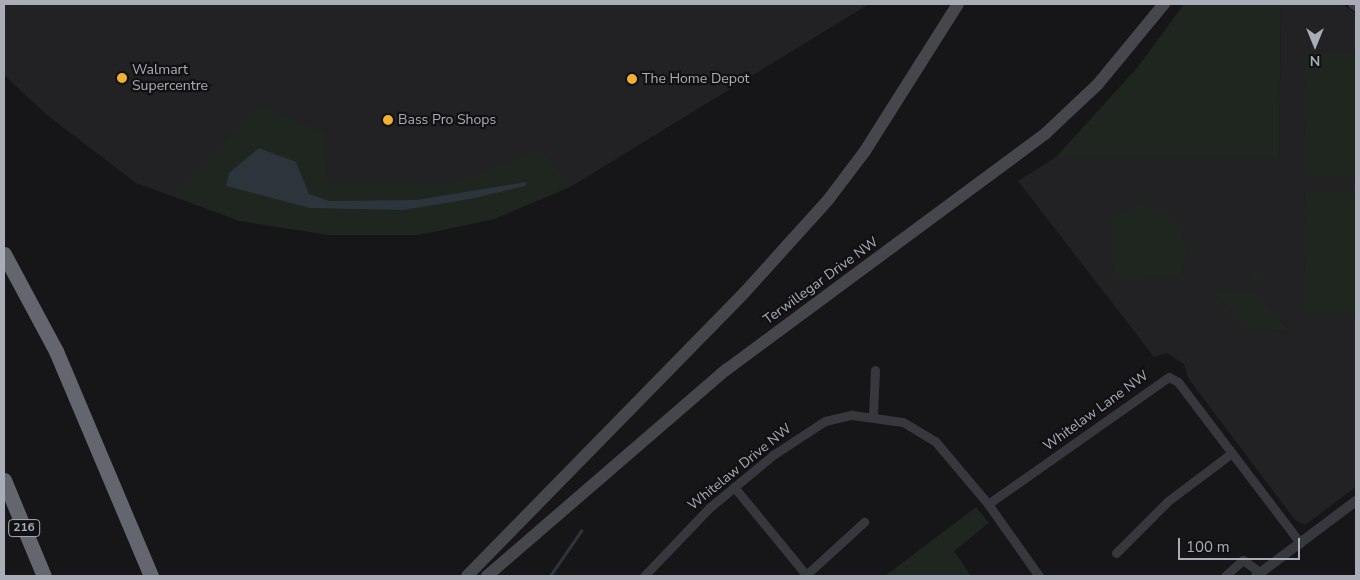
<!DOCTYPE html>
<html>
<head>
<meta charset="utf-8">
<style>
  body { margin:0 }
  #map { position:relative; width:1360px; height:580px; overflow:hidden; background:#161618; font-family:"Nunito Sans",sans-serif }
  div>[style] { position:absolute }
  .built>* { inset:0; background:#222225 }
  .green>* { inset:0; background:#1e261f }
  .round { border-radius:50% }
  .water>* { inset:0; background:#2c353c }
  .stream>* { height:2.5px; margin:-1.25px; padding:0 1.25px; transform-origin:1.25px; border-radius:1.25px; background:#2c353c }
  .minor>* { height:9px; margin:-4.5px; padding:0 4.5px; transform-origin:4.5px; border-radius:4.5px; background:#37383d }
  .tertiary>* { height:10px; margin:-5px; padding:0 5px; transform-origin:5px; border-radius:5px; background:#37383d }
  .secondary>* { height:12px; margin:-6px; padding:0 6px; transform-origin:6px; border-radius:6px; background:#45474d }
  .motorway>* { height:15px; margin:-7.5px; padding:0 7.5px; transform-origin:7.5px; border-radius:7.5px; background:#63666e }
  .dots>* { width:14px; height:14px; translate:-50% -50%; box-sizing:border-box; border:2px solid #111113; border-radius:50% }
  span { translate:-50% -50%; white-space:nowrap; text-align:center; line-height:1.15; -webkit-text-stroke:4.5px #111113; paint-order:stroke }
  .shield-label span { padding:1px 4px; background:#111113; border:1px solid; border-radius:4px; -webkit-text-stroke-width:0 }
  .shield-label { font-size:12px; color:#a8adb8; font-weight:700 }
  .poi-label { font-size:14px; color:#a8adb8 }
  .left { translate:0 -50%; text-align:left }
  .street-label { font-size:14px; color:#a8adb8 }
  .frame { position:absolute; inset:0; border:5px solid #a8adb8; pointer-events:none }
  .north { position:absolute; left:1290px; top:20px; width:50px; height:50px; -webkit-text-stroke:4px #111113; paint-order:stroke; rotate:180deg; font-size:14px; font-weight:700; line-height:20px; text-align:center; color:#a8adb8 }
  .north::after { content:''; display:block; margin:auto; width:18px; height:22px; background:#a8adb8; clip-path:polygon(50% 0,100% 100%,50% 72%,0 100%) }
  .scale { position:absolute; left:1178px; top:538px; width:122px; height:22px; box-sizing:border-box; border:2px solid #a8adb8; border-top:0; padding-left:6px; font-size:15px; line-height:18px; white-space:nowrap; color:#a8adb8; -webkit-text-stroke:4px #111113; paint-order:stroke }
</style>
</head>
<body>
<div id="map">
  <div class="built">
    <i style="clip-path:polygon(4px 4px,869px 4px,572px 186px,494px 219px,418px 235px,329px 235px,240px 221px,136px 183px,47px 115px,4px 75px)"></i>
    <i style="clip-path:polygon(1281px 4px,1342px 4px,1356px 13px,1356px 487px,1305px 525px,1295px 520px,1188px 378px,1184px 364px,1167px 353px,1154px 357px,1018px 181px,1056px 157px,1279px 157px)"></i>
  </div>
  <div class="green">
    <i style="clip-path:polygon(1184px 4px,1281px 4px,1279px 157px,1056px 157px,1137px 68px)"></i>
    <i style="clip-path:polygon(1305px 53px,1356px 53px,1356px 177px,1304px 177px)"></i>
    <i style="clip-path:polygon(261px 104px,325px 134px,327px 182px,453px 183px,540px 149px,572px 186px,494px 219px,418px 235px,329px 235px,240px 221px,173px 196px)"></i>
    <i style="clip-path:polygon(1305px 190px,1356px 191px,1356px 314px,1304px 314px)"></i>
    <i style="clip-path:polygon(1142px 204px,1162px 209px,1182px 229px,1187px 256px,1180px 276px,1120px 281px,1113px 277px,1110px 216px)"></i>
    <i class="round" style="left:1252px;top:271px;width:12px;height:12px"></i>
    <i style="clip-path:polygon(1213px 291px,1253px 292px,1289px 330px,1250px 331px)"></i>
    <i style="clip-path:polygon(976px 507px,989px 523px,954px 551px,971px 576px,885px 576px)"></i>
  </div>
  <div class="water">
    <i style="clip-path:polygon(259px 148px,296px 162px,309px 194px,329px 201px,416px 200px,527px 182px,525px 186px,470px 199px,403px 210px,310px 208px,226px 186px,229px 173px)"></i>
  </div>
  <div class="stream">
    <i style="left:550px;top:576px;width:55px;rotate:-55.4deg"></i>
  </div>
  <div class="minor">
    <i style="left:873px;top:415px;width:45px;rotate:-87.5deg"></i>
    <i style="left:734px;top:487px;width:115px;rotate:50.6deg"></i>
    <i style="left:988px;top:504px;width:221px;rotate:-35.1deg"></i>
    <i style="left:1169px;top:377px;width:10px;rotate:29deg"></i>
    <i style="left:1178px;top:382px;width:202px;rotate:52.8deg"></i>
    <i style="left:1116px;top:553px;width:74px;rotate:-45deg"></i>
    <i style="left:1168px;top:501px;width:80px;rotate:-36.9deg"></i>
    <i style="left:806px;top:575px;width:79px;rotate:-42.4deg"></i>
    <i style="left:644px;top:576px;width:94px;rotate:-46.3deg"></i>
    <i style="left:709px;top:508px;width:83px;rotate:-39.6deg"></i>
    <i style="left:773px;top:455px;width:62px;rotate:-33.2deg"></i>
    <i style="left:825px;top:421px;width:28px;rotate:-13deg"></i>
    <i style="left:852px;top:415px;width:51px;rotate:7.8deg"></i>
    <i style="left:903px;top:422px;width:37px;rotate:31deg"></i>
    <i style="left:935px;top:441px;width:82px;rotate:49.9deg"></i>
    <i style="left:988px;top:504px;width:88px;rotate:54.7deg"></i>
    <i style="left:1225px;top:576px;width:24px;rotate:-42deg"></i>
    <i style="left:1243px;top:560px;width:22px;rotate:36deg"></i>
  </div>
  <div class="tertiary">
    <i style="left:1353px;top:4px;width:4px;rotate:34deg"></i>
    <i style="left:1256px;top:576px;width:125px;rotate:-36.9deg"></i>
  </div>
  <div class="secondary">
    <i style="left:467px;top:576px;width:396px;rotate:-45.6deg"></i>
    <i style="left:744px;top:293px;width:125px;rotate:-47.9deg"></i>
    <i style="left:828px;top:200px;width:61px;rotate:-52.9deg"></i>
    <i style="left:865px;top:151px;width:174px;rotate:-57.7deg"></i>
    <i style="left:487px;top:576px;width:316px;rotate:-40.8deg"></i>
    <i style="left:726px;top:370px;width:398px;rotate:-36.5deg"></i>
    <i style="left:1046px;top:133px;width:71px;rotate:-43.3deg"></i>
    <i style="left:1098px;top:84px;width:104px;rotate:-50.5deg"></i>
  </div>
  <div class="motorway">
    <i style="left:4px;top:254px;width:110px;rotate:61.8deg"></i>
    <i style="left:56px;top:351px;width:244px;rotate:67.1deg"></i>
    <i style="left:4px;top:480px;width:104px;rotate:67.4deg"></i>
  </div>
  <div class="dots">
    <i style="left:122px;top:78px;background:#f2b134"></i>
    <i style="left:632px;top:79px;background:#f2b134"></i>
    <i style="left:388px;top:120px;background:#f2b134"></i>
  </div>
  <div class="shield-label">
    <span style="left:24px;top:528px">216</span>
  </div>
  <div class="poi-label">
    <span class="left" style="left:132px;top:78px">Walmart<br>Supercentre</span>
    <span class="left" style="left:642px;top:79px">The Home Depot</span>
    <span class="left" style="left:398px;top:120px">Bass Pro Shops</span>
  </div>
  <div class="street-label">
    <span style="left:821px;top:281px;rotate:-36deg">Terwillegar Drive NW</span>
    <span style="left:1096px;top:411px;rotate:-36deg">Whitelaw Lane NW</span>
    <span style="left:740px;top:467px;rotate:-39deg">Whitelaw Drive NW</span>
  </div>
  <div class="frame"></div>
  <div class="north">N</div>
  <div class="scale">100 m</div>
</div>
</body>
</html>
